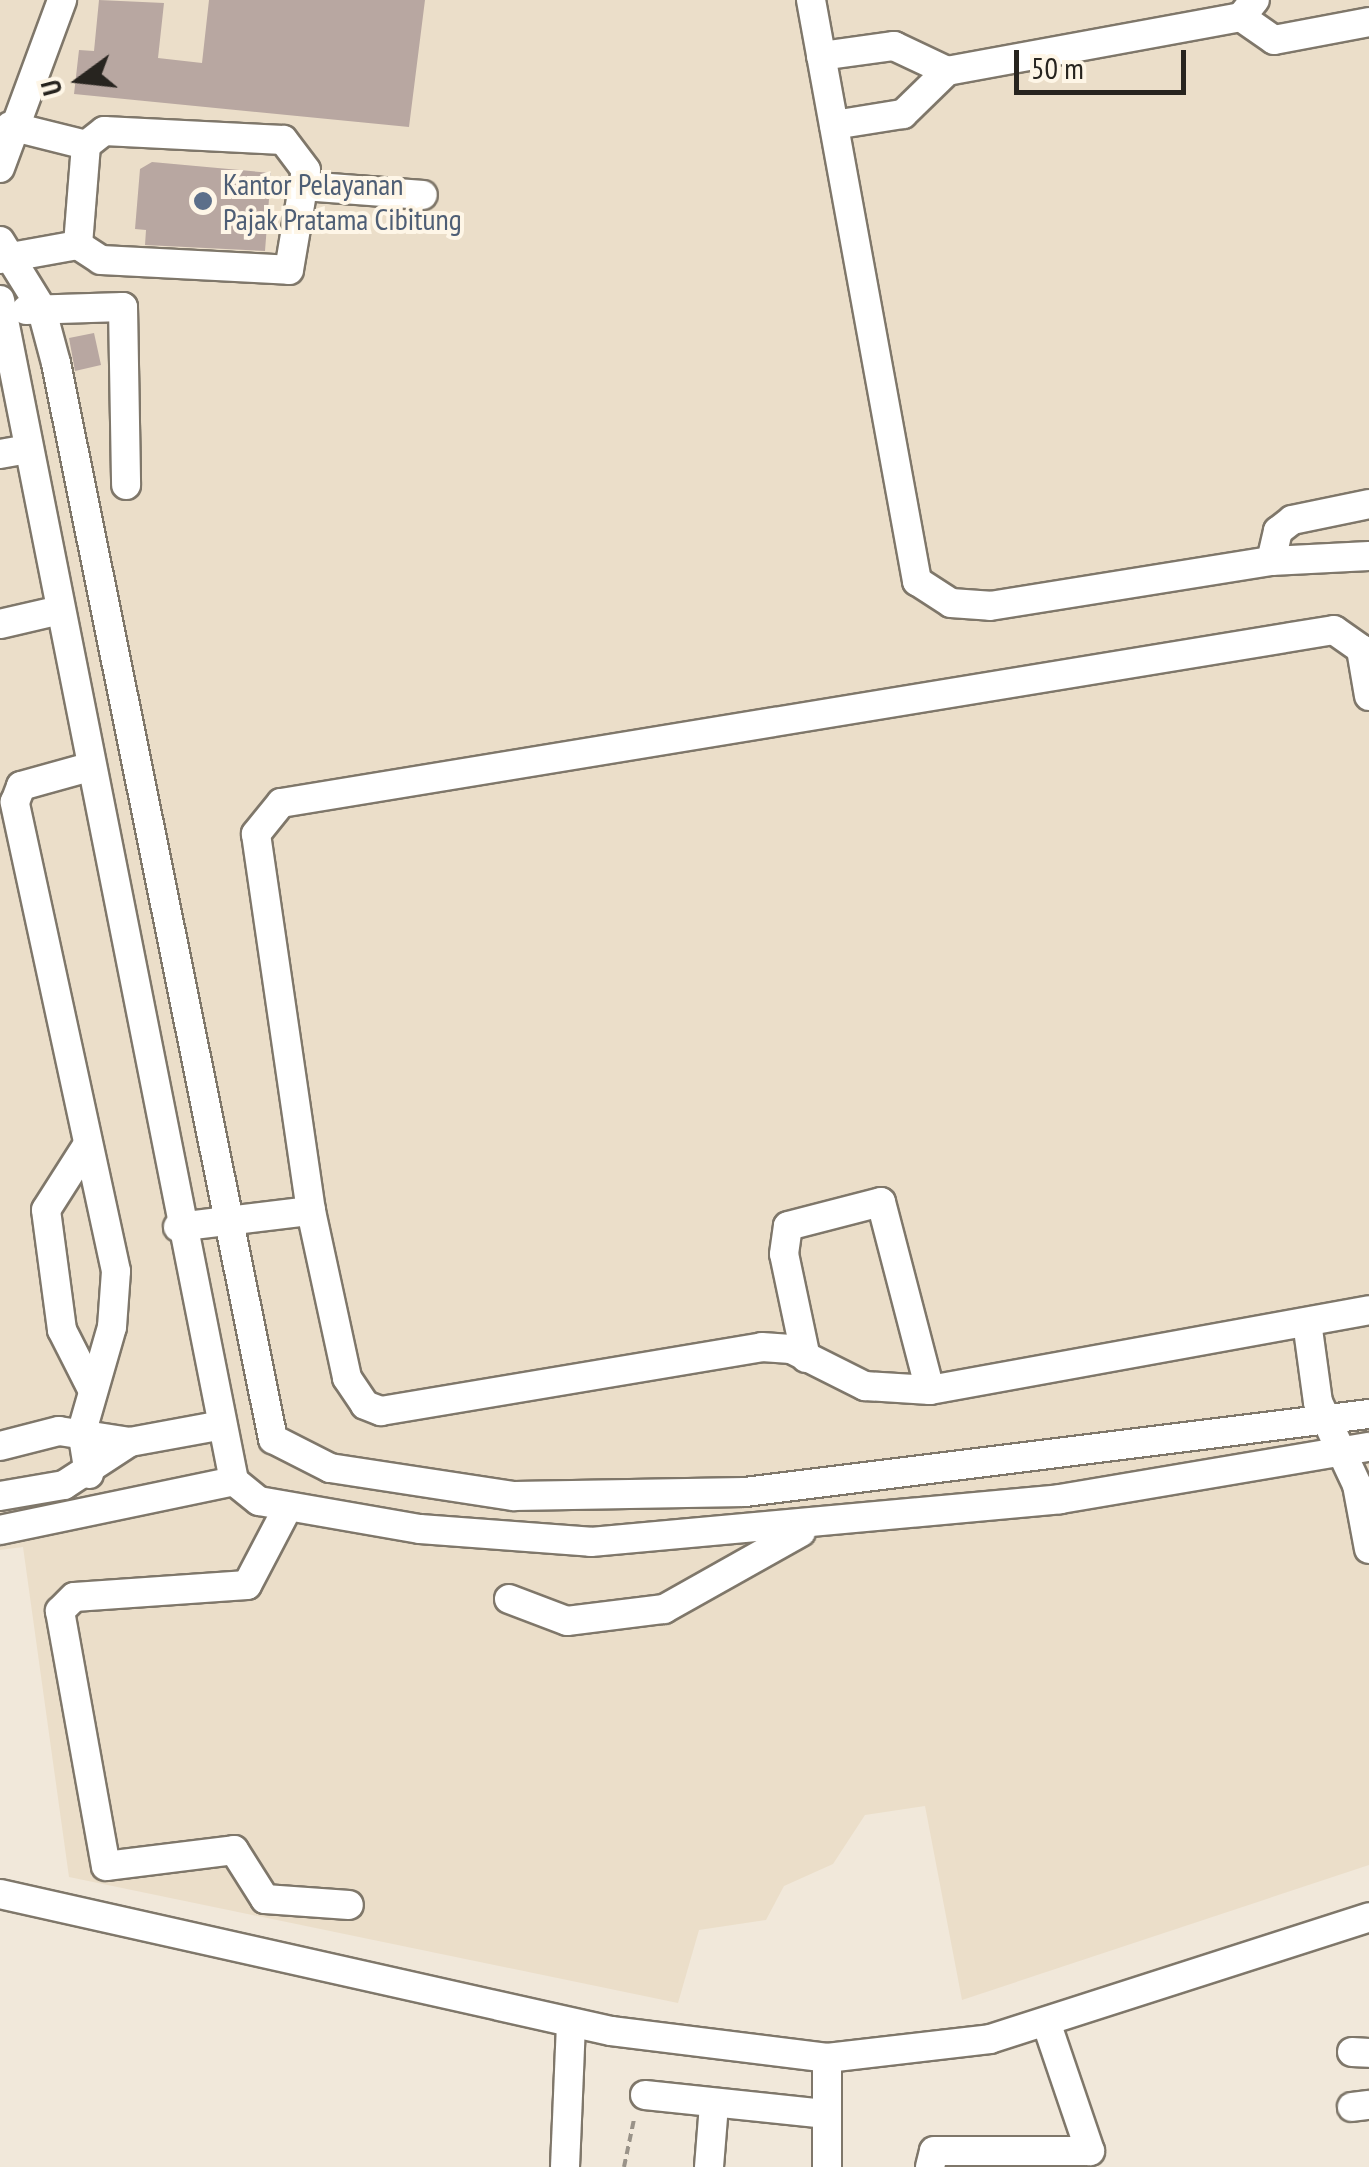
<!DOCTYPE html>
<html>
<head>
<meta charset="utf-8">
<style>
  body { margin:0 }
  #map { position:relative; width:1369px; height:2167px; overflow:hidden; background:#f1e8da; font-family:"PT Sans Narrow",sans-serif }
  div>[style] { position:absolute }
  .built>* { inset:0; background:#ebdec9 }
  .building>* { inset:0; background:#b8a7a1 }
  .path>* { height:4px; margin-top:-2px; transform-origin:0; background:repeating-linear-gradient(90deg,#999288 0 8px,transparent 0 13px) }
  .roads { filter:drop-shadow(2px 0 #7f776a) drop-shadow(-2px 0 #7f776a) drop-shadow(0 2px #7f776a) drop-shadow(0 -2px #7f776a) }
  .minor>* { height:28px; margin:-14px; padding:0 14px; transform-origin:14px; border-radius:14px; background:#fff }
  .dots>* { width:28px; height:28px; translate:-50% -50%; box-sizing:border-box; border:5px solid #fef6e7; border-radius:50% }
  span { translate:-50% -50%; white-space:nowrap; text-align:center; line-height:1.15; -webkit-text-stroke:8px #fef6e7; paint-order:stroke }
  .service-label { font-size:30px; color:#4e5e75 }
  .left { translate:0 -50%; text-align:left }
  .north { position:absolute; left:30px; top:30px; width:100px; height:100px; -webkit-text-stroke:8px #fef6e7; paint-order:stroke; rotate:255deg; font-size:28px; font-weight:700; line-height:40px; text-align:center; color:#27241f }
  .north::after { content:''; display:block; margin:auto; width:35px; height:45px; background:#27241f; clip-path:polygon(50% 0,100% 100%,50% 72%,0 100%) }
  .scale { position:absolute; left:1014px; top:50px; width:172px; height:45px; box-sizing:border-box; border:5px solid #27241f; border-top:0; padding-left:12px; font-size:30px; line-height:35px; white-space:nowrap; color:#27241f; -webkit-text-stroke:8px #fef6e7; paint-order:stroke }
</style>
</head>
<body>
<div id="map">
  <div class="built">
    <i style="clip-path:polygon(0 0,1369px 0,1369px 1865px,962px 2000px,925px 1806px,865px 1815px,833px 1864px,784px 1886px,766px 1920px,699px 1930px,678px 2003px,69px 1877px,23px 1547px,0 1550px)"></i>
  </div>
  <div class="building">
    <i style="clip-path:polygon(99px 0,164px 3px,158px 58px,202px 63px,209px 0,425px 0,409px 127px,74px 94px,79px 50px,94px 51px)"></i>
    <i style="clip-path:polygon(152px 162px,271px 173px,265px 251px,145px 245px,146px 230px,135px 229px,140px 169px)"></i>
    <i style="clip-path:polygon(94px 333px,101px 365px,75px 371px,69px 338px)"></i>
  </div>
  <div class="path">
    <i style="left:624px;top:2167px;width:49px;rotate:-78.2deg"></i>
  </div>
  <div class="roads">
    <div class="minor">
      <i style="left:811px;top:0;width:591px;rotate:79.66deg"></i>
      <i style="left:917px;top:581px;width:40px;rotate:32.9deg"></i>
      <i style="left:951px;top:603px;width:39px;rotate:4deg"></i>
      <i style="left:990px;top:606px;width:285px;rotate:-9.1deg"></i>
      <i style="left:1271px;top:561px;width:98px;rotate:-2.9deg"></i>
      <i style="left:1241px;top:17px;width:40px;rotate:34.9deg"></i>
      <i style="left:1274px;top:40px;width:97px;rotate:-10.7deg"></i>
      <i style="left:821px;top:56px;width:74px;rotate:-7.8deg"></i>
      <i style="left:894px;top:46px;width:59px;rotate:25.3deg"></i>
      <i style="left:947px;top:71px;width:299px;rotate:-10.4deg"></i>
      <i style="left:1241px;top:17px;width:22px;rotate:-51deg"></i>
      <i style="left:834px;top:125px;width:70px;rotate:-9.1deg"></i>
      <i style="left:903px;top:114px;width:62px;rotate:-44.3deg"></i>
      <i style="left:10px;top:126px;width:78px;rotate:14deg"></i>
      <i style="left:0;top:168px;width:179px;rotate:-69.7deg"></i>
      <i style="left:304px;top:186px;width:119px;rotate:4.3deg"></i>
      <i style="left:0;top:241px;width:78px;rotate:58.2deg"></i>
      <i style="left:41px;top:307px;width:58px;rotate:75deg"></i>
      <i style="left:56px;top:363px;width:1098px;rotate:78.6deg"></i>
      <i style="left:273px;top:1439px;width:64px;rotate:27deg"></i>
      <i style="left:330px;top:1468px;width:186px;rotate:8.7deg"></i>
      <i style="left:514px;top:1496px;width:231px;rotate:-1deg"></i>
      <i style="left:745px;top:1492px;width:629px;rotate:-7.13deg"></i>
      <i style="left:0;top:259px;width:79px;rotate:-10.2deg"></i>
      <i style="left:78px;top:245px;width:27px;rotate:33deg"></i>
      <i style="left:101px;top:260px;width:188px;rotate:3deg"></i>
      <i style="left:289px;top:270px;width:101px;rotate:-80.4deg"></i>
      <i style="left:306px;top:170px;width:38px;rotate:-127deg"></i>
      <i style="left:283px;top:140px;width:179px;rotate:-177.1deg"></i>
      <i style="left:104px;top:131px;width:23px;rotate:142deg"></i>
      <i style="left:86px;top:145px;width:100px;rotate:94.6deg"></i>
      <i style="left:0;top:300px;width:1204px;rotate:78.79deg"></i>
      <i style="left:234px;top:1481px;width:32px;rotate:39deg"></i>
      <i style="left:259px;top:1501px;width:163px;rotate:9.9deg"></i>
      <i style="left:420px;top:1529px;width:171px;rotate:4.3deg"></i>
      <i style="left:591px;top:1542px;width:471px;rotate:-5.2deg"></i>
      <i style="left:1060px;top:1499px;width:313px;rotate:-9.6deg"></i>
      <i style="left:26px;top:310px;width:97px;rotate:-1.8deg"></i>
      <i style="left:123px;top:307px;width:178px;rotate:89deg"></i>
      <i style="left:0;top:454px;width:27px;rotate:-10deg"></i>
      <i style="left:1271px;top:561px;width:31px;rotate:-77deg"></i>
      <i style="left:1278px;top:531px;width:18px;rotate:-38deg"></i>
      <i style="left:1292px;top:520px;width:79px;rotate:-11.7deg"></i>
      <i style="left:0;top:624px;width:57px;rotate:-13.1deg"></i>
      <i style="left:1369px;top:696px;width:48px;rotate:-99.7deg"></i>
      <i style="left:1361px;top:649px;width:33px;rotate:-145deg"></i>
      <i style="left:1334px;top:630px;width:1067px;rotate:170.67deg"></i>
      <i style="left:281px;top:803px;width:40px;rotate:129deg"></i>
      <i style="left:256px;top:834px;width:381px;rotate:81.7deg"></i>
      <i style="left:311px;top:1211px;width:171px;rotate:77.8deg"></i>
      <i style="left:347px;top:1378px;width:32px;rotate:56deg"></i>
      <i style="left:365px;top:1405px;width:17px;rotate:21deg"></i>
      <i style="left:381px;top:1411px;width:386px;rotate:-9.5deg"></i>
      <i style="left:762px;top:1347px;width:29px;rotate:4deg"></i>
      <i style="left:791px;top:1349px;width:83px;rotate:26.6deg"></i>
      <i style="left:865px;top:1386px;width:65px;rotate:3.5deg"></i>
      <i style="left:930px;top:1390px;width:446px;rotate:-10.3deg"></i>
      <i style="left:88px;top:1144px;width:78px;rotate:122.5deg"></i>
      <i style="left:46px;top:1210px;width:121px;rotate:82.4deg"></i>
      <i style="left:62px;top:1330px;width:68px;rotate:63.1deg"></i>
      <i style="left:178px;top:1227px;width:134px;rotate:-6.9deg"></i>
      <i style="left:1307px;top:1322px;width:81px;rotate:82.2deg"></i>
      <i style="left:1318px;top:1402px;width:92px;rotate:64.8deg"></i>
      <i style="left:1357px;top:1485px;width:65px;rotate:79.4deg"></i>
      <i style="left:806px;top:1358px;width:106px;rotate:-101.9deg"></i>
      <i style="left:784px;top:1254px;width:28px;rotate:-82deg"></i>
      <i style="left:788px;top:1226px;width:96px;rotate:-14.5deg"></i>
      <i style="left:881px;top:1202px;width:194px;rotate:75.4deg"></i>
      <i style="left:0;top:1446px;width:61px;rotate:-14.3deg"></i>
      <i style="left:59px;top:1431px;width:72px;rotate:8.8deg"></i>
      <i style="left:130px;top:1442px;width:88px;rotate:-10.4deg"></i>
      <i style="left:89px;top:1474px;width:44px;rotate:-99.2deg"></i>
      <i style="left:82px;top:1431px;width:108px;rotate:-73.9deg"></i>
      <i style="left:112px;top:1327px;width:56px;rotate:-85.9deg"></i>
      <i style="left:116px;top:1271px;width:480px;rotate:-102.2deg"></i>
      <i style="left:15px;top:802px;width:17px;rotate:-69deg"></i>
      <i style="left:21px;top:786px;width:71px;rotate:-15.6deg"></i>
      <i style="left:0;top:1496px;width:65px;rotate:-9.8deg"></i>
      <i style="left:64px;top:1485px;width:79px;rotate:-33.1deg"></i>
      <i style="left:288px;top:1507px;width:88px;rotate:117.7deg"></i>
      <i style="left:247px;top:1585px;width:173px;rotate:176deg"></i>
      <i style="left:74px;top:1597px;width:20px;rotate:135deg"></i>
      <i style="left:60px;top:1611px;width:259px;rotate:79.8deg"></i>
      <i style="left:106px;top:1866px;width:129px;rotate:-7.1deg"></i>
      <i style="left:234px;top:1850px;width:58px;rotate:57.7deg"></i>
      <i style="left:265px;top:1899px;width:84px;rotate:4.1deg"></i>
      <i style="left:0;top:1530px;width:239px;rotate:-11.8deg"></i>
      <i style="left:509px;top:1599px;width:62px;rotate:20.8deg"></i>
      <i style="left:567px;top:1621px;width:98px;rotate:-7.1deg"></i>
      <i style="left:664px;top:1609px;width:157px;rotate:-29.3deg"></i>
      <i style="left:0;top:1894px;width:626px;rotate:12.64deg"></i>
      <i style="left:611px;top:2031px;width:218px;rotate:7.1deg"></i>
      <i style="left:827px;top:2058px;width:164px;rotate:-6.6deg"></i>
      <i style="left:990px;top:2039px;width:398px;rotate:-17.8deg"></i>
      <i style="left:1352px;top:2052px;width:17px;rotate:3deg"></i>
      <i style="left:827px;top:2058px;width:109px;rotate:90deg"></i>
      <i style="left:645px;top:2095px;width:183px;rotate:6deg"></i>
      <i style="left:1352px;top:2107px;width:17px;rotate:-7deg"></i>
      <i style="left:565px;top:2167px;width:144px;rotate:-87.6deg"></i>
      <i style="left:709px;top:2167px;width:62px;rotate:-85.4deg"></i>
      <i style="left:930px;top:2167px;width:16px;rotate:-76deg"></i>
      <i style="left:934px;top:2151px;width:156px"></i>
      <i style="left:1090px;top:2151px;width:136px;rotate:-108.8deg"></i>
    </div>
  </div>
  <div class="dots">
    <i style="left:203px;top:201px;background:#5c6f8a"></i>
  </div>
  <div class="service-label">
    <span class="left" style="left:223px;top:201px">Kantor Pelayanan<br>Pajak Pratama Cibitung</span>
  </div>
  <div class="north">U</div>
  <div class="scale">50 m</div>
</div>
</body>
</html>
